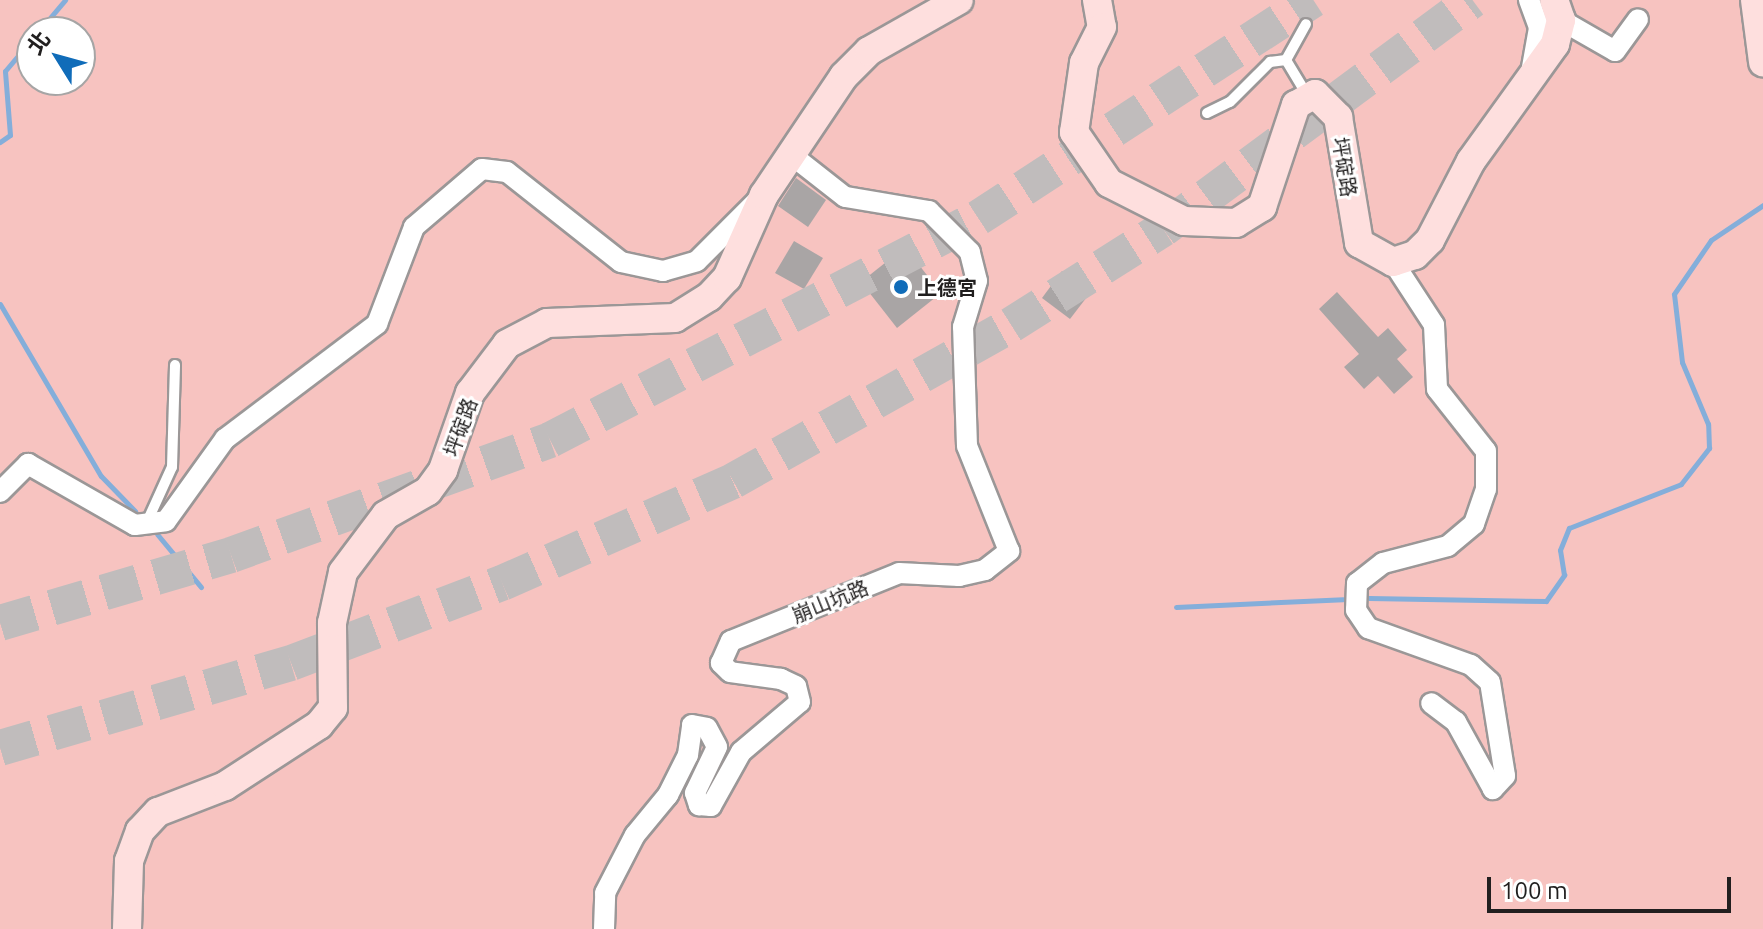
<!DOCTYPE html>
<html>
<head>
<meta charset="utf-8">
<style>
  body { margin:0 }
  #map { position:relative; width:1763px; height:929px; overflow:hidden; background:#e8e3e3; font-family:Ubuntu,"Noto Sans TC",sans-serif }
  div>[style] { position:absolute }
  .green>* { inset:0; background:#f7c3c0 }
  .stream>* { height:5px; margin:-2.5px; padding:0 2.5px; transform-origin:2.5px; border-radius:2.5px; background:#84aeda }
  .building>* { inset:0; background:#a9a5a5 }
  .motorway-tunnel>* { height:36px; margin-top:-18px; transform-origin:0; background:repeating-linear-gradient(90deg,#c0bcbc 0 36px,transparent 0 54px) }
  .roads { filter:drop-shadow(2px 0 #9b9797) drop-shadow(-2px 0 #9b9797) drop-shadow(0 2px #9b9797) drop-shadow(0 -2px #9b9797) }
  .service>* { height:10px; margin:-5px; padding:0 5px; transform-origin:5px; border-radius:5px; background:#fff }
  .minor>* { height:20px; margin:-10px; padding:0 10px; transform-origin:10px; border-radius:10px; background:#fff }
  .secondary>* { height:28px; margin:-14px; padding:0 14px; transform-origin:14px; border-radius:14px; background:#fedfde }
  .dots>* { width:22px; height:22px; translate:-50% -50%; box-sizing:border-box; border:4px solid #fff; border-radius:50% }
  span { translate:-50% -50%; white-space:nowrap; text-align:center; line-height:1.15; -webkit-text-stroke:6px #fff; paint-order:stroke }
  .street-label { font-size:20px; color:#211f1f }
  .poi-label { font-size:20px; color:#211f1f; font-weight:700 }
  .left { translate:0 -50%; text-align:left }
  .north { position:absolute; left:16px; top:16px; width:80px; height:80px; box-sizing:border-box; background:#fff; border:2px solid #a6a5a5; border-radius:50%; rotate:307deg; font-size:22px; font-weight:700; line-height:32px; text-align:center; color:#211f1f }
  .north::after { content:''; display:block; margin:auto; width:28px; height:36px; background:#106cb9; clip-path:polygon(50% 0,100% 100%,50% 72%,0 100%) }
  .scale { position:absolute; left:1487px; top:877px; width:244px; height:36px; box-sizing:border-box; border:4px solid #211f1f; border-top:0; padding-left:10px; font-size:24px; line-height:28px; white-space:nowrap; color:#211f1f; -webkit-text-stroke:6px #fff; paint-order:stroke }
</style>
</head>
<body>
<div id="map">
  <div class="green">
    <i style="clip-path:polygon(evenodd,0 0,1763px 0,1763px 929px,0 929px,0 0,32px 32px,80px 32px,80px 80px,32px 80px,32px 32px)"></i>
  </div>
  <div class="stream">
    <i style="left:38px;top:32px;width:42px;rotate:-49.8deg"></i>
    <i style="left:0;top:142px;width:12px;rotate:-35deg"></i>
    <i style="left:10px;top:135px;width:64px;rotate:-94.5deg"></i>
    <i style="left:5px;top:71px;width:42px;rotate:-49.8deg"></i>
    <i style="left:0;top:304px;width:199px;rotate:59.6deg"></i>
    <i style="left:101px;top:476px;width:49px;rotate:45.8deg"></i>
    <i style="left:157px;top:534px;width:69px;rotate:50.3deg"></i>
    <i style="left:1369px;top:598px;width:177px;rotate:1deg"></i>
    <i style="left:1546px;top:601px;width:32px;rotate:-55deg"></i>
    <i style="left:1564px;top:575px;width:25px;rotate:-99deg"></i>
    <i style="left:1560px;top:550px;width:24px;rotate:-68deg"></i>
    <i style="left:1569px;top:528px;width:120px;rotate:-21.4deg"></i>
    <i style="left:1681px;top:484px;width:46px;rotate:-52.1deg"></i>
    <i style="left:1709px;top:448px;width:24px;rotate:-92deg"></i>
    <i style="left:1708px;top:424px;width:67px;rotate:-112.8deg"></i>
    <i style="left:1682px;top:362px;width:68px;rotate:-96.7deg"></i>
    <i style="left:1674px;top:294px;width:65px;rotate:-55.6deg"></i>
    <i style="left:1711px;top:240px;width:63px;rotate:-33.9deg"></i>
    <i style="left:1176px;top:607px;width:167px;rotate:-2.7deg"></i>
  </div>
  <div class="building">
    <i style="clip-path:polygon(796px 178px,826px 200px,808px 227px,778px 206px)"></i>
    <i style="clip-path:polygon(794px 241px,823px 258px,804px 289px,775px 273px)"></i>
    <i style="clip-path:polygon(905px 247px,941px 293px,897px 328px,861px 282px)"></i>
    <i style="clip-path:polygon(1062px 271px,1090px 293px,1070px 319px,1042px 298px)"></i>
    <i style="clip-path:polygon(1337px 292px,1378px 337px,1388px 328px,1407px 350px,1397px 359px,1413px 377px,1394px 394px,1378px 376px,1364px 389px,1344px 367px,1359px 354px,1319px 309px)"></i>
  </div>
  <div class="motorway-tunnel">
    <i style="left:0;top:623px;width:241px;rotate:-16.4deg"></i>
    <i style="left:231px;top:555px;width:339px;rotate:-19.8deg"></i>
    <i style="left:550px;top:440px;width:482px;rotate:-27.4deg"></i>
    <i style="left:978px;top:218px;width:400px;rotate:-33.1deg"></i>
    <i style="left:0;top:748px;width:303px;rotate:-16.3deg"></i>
    <i style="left:291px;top:663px;width:226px;rotate:-20.8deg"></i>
    <i style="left:502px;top:583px;width:253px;rotate:-23.8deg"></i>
    <i style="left:733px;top:481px;width:319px;rotate:-29.3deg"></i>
    <i style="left:1011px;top:325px;width:180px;rotate:-32.3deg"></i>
    <i style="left:1163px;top:229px;width:385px;rotate:-36.5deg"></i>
  </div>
  <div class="roads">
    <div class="service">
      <i style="left:1286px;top:60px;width:39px;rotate:59deg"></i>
      <i style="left:1207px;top:113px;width:25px;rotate:-26deg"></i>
      <i style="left:1230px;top:102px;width:57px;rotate:-45deg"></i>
      <i style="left:1270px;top:62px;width:16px;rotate:-7deg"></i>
      <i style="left:1286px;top:60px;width:41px;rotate:-60.9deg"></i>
      <i style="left:147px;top:522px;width:60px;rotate:-65.6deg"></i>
      <i style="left:172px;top:467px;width:102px;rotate:-88.3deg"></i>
    </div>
    <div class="minor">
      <i style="left:1529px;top:0;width:30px;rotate:70deg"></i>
      <i style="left:1539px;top:28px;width:46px;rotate:100.1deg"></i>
      <i style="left:1561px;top:20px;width:62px;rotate:29.9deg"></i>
      <i style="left:1615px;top:51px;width:39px;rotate:-54deg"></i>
      <i style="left:1393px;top:262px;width:75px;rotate:56.9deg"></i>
      <i style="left:1434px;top:325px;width:64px;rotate:87.3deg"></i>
      <i style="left:1437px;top:389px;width:79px;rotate:51.7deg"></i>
      <i style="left:1486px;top:451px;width:38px;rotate:90deg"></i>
      <i style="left:1486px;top:489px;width:37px;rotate:109deg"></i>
      <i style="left:1474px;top:524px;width:34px;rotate:140deg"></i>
      <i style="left:1448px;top:546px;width:67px;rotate:165.3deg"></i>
      <i style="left:1383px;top:563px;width:33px;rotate:142deg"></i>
      <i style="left:1357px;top:583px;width:27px;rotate:92deg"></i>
      <i style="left:1356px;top:610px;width:22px;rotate:56deg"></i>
      <i style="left:1368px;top:628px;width:109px;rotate:19.8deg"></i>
      <i style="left:1471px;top:665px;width:25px;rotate:42deg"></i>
      <i style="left:1490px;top:682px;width:95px;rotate:80.9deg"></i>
      <i style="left:1505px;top:776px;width:18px;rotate:133deg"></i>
      <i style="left:1493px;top:789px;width:77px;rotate:-118.9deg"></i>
      <i style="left:1456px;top:722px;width:31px;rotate:-143deg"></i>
      <i style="left:0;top:492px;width:40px;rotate:-45deg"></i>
      <i style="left:28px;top:464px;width:123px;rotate:29.7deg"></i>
      <i style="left:135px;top:525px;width:31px;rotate:-7deg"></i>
      <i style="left:166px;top:521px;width:101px;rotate:-54.3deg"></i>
      <i style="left:225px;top:439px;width:191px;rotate:-37.1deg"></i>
      <i style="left:377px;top:324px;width:104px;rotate:-69.1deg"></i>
      <i style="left:414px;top:227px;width:89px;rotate:-40.5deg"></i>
      <i style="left:482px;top:169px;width:25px;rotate:7deg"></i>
      <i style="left:507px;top:172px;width:145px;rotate:38.3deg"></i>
      <i style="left:621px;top:262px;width:43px;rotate:12.1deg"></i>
      <i style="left:663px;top:271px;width:35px;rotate:-16deg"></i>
      <i style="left:697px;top:261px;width:91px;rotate:-45deg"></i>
      <i style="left:604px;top:929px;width:36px;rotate:-88deg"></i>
      <i style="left:605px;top:893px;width:65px;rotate:-62.7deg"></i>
      <i style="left:635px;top:835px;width:52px;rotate:-50.5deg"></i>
      <i style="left:668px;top:795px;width:45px;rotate:-63.4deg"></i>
      <i style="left:688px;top:755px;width:30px;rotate:-82deg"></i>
      <i style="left:692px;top:725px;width:15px;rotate:11deg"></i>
      <i style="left:707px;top:728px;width:21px;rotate:62deg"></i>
      <i style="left:717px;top:747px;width:51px;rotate:115.6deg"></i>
      <i style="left:695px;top:793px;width:13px;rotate:72deg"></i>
      <i style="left:699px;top:805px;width:12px;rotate:5deg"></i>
      <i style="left:711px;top:806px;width:62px;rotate:-60.9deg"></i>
      <i style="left:741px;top:752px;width:77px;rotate:-40.3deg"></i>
      <i style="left:800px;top:702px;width:16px;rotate:-104deg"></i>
      <i style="left:796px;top:686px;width:17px;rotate:-155deg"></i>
      <i style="left:781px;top:679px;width:51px;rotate:-172.2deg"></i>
      <i style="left:730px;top:672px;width:13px;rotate:-135deg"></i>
      <i style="left:721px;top:663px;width:24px;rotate:-66deg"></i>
      <i style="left:731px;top:641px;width:181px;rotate:-22deg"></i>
      <i style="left:899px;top:573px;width:60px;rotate:2.9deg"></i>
      <i style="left:959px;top:576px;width:27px;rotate:-13deg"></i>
      <i style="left:985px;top:570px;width:31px;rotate:-38deg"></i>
      <i style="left:1009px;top:551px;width:113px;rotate:-111.8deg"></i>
      <i style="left:967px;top:446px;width:119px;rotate:-91.9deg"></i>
      <i style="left:963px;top:327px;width:48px;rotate:-73.1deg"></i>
      <i style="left:977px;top:281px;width:30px;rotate:-104deg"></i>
      <i style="left:970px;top:252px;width:58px;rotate:-135deg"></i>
      <i style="left:929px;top:211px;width:85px;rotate:-170.5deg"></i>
      <i style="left:845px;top:197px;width:65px;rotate:-141.9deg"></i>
    </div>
    <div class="secondary">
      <i style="left:1097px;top:0;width:27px;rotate:80deg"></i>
      <i style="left:1102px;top:27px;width:40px;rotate:116.6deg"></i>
      <i style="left:1084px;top:63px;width:70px;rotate:98.2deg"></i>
      <i style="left:1074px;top:132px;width:62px;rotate:55.5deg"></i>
      <i style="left:1109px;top:183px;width:84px;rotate:26.9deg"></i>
      <i style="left:1184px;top:221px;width:52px;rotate:2.2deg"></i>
      <i style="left:1236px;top:223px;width:31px;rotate:-32deg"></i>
      <i style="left:1262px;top:207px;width:108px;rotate:-71.6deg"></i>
      <i style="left:1296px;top:105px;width:22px;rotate:-30deg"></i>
      <i style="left:1315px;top:94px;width:33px;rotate:45deg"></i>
      <i style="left:1338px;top:117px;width:128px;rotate:80.5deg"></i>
      <i style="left:1359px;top:243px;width:39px;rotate:29deg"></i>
      <i style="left:1393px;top:262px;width:23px;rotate:-18deg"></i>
      <i style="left:1415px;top:255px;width:21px;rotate:-45deg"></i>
      <i style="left:1430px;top:240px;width:89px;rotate:-62.6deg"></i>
      <i style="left:1471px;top:161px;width:144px;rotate:-54.3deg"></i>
      <i style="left:1555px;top:44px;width:25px;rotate:-76deg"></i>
      <i style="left:1561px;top:20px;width:21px;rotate:-109deg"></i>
      <i style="left:1755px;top:0;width:63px;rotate:82.6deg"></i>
      <i style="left:127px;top:929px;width:68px;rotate:-88.3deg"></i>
      <i style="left:129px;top:861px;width:32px;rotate:-70deg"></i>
      <i style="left:140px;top:831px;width:26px;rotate:-47deg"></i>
      <i style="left:158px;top:812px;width:72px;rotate:-21.2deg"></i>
      <i style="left:225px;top:786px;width:112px;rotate:-33deg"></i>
      <i style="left:319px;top:725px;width:22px;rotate:-51deg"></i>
      <i style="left:333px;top:708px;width:85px;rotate:-90.7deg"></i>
      <i style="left:332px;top:623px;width:52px;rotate:-77.8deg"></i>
      <i style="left:343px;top:572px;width:71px;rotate:-53deg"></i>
      <i style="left:386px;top:515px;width:48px;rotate:-29.7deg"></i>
      <i style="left:428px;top:491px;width:26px;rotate:-54deg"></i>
      <i style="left:443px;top:470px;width:82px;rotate:-70.7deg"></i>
      <i style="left:470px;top:393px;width:61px;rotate:-52.9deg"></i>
      <i style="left:507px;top:344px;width:45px;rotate:-27.7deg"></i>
      <i style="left:547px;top:323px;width:128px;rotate:-2.2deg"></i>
      <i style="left:675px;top:318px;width:40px;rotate:-32deg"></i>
      <i style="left:709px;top:297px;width:26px;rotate:-47deg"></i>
      <i style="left:727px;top:278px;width:91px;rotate:-66deg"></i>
      <i style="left:764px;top:195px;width:143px;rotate:-56.1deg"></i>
      <i style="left:844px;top:76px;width:35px;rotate:-45deg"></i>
      <i style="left:869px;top:51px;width:103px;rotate:-29.5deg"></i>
    </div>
  </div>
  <div class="dots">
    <i style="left:901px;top:287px;background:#106cb9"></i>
  </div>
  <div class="street-label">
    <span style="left:1345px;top:167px;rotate:81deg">坪碇路</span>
    <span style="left:460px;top:427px;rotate:-70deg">坪碇路</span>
    <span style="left:830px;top:601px;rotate:-22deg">崩山坑路</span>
  </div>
  <div class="poi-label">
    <span class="left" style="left:917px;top:287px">上德宮</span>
  </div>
  <div class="north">北</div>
  <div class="scale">100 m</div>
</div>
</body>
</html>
